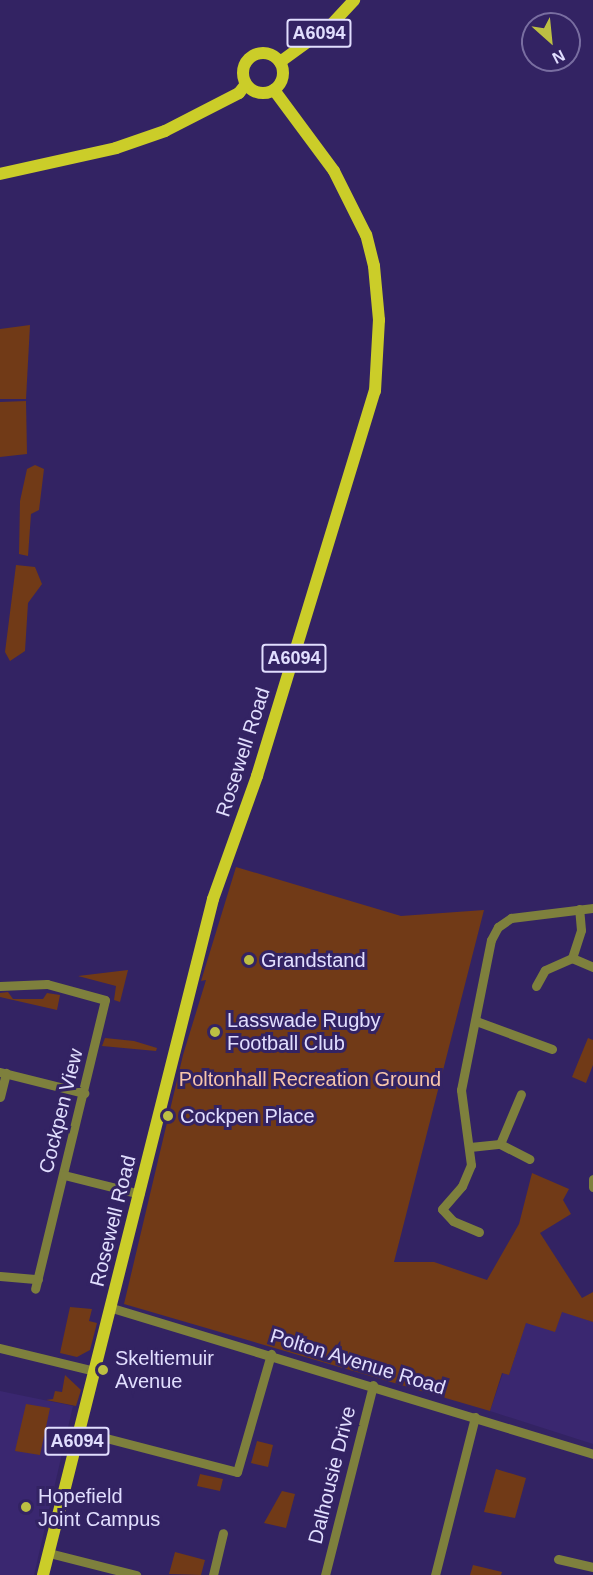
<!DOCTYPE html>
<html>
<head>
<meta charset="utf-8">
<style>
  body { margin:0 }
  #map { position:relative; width:593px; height:1575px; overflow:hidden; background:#332363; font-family:Helvetica,sans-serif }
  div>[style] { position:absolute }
  .built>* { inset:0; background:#3a2770 }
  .green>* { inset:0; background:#713a17 }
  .minor>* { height:9px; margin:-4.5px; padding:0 4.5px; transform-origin:4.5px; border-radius:4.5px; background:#7e803d }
  .major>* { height:12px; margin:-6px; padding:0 6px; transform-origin:6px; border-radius:6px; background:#cbcd29 }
  .major>.ring { margin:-6px; padding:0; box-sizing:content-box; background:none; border:12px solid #cbcd29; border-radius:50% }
  .dots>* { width:16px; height:16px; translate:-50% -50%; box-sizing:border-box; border:3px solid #332363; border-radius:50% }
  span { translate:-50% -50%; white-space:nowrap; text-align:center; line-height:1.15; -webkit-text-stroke:6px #332363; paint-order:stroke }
  .shield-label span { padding:2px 4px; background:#332363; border:2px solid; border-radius:4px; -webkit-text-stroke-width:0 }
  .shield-label { font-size:18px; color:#e1defe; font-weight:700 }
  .street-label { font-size:20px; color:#e1defe }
  .poi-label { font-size:20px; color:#e1defe }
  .left { translate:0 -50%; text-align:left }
  .park-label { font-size:20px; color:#f7c5aa }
  .north { position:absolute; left:521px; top:12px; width:60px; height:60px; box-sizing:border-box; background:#332363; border:2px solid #796ea1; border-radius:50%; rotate:153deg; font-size:16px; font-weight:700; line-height:24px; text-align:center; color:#e1defe }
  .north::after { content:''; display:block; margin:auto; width:21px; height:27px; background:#bdbf43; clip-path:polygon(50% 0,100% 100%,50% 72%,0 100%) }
</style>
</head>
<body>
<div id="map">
  <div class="built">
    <i style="clip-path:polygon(562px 1311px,593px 1322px,593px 1444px,490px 1411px,503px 1373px,509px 1375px,526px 1322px)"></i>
    <i style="clip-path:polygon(0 1391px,73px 1406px,34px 1575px,0 1575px)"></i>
  </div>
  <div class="green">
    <i style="clip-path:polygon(30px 325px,26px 399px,0 399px,0 329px)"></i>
    <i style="clip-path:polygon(26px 401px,27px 454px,0 457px,0 402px)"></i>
    <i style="clip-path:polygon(35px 465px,44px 469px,39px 510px,31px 514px,28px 556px,19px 554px,20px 501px,27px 469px)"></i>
    <i style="clip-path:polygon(16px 565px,35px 567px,42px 584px,28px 603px,25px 651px,10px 661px,5px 652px)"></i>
    <i style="clip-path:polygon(236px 867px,401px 916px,484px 910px,394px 1262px,434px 1262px,487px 1280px,519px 1224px,532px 1173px,569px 1189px,563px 1200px,571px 1214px,540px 1233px,582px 1298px,593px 1292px,593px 1322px,562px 1312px,555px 1332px,526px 1323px,509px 1375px,502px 1373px,490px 1411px,124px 1304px,183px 1055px,206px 980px,201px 981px)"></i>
    <i style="clip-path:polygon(128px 970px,120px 1002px,114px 1000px,116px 986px,78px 976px)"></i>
    <i style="clip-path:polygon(8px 992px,13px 999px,43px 999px,47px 993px,60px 995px,57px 1010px,0 997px,0 993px)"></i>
    <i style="clip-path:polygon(105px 1038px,134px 1041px,157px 1048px,156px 1051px,102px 1046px)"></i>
    <i style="clip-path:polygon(588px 1038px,593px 1040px,593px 1065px,586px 1083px,572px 1077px)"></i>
    <i style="clip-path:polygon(70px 1307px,92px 1309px,89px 1321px,97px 1323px,90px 1350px,77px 1357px,60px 1353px)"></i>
    <i style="clip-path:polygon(65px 1375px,81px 1390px,76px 1406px,46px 1400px,53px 1399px,55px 1391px,62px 1392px)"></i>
    <i style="clip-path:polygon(26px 1404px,50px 1408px,40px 1455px,15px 1451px)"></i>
    <i style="clip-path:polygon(257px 1441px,273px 1445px,268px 1467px,251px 1463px)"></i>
    <i style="clip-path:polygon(496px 1469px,526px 1478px,515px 1518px,484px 1512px)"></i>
    <i style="clip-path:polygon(200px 1474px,223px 1479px,220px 1491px,197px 1486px)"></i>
    <i style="clip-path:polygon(282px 1491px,295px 1494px,286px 1528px,264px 1523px)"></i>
    <i style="clip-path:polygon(175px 1552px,205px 1560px,201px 1575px,169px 1574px)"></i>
    <i style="clip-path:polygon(473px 1565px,502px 1572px,501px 1575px,470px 1575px)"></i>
  </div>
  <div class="minor">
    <i style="left:572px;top:958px;width:29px;rotate:-72deg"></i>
    <i style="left:581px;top:930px;width:21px;rotate:-95deg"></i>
    <i style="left:0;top:986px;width:47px;rotate:-2.4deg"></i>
    <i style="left:47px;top:984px;width:60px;rotate:15.4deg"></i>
    <i style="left:105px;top:1000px;width:297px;rotate:103.6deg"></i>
    <i style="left:536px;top:986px;width:18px;rotate:-61deg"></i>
    <i style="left:545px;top:970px;width:30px;rotate:-24deg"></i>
    <i style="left:572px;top:958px;width:23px;rotate:23deg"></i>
    <i style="left:476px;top:1021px;width:81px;rotate:20.2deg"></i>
    <i style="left:0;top:1072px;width:87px;rotate:14deg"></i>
    <i style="left:0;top:1097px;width:25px;rotate:-76deg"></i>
    <i style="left:500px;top:1144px;width:54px;rotate:-67.2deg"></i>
    <i style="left:470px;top:1147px;width:30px;rotate:-6deg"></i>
    <i style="left:500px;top:1144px;width:33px;rotate:27deg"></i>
    <i style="left:64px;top:1175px;width:78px;rotate:14deg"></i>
    <i style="left:593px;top:1179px;width:8px;rotate:90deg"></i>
    <i style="left:479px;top:1232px;width:28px;rotate:-157deg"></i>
    <i style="left:453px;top:1221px;width:16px;rotate:-133deg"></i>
    <i style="left:442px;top:1209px;width:30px;rotate:-49deg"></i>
    <i style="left:462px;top:1186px;width:23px;rotate:-67deg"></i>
    <i style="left:471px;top:1165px;width:76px;rotate:-97.6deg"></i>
    <i style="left:461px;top:1090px;width:153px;rotate:-78.7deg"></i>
    <i style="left:491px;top:940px;width:15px;rotate:-62deg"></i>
    <i style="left:498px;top:927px;width:16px;rotate:-35deg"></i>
    <i style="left:511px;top:918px;width:83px;rotate:-7deg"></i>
    <i style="left:0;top:1276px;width:38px;rotate:5deg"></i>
    <i style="left:112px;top:1308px;width:503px;rotate:16.88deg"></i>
    <i style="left:0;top:1348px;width:98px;rotate:13.6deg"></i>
    <i style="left:79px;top:1431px;width:163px;rotate:14.5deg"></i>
    <i style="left:237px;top:1472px;width:123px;rotate:-73.9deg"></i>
    <i style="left:49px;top:1553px;width:90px;rotate:14.2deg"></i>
    <i style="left:558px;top:1559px;width:36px;rotate:13deg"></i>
    <i style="left:213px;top:1575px;width:43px;rotate:-76.6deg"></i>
    <i style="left:325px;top:1575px;width:196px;rotate:-75.8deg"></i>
    <i style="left:435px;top:1575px;width:163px;rotate:-75.8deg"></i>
  </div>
  <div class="major">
    <i class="ring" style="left:243px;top:53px;width:28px;height:28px"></i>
    <i style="left:280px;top:62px;width:63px;rotate:-36deg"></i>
    <i style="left:331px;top:25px;width:34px;rotate:-47deg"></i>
    <i style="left:0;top:174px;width:119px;rotate:-12.6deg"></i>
    <i style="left:116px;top:148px;width:52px;rotate:-19.1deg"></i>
    <i style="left:165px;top:131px;width:83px;rotate:-27.2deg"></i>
    <i style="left:239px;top:93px;width:11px;rotate:-52deg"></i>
    <i style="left:43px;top:1575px;width:697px;rotate:-75.88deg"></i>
    <i style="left:213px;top:899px;width:131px;rotate:-70.3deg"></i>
    <i style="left:257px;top:776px;width:403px;rotate:-73deg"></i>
    <i style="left:375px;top:391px;width:71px;rotate:-86.8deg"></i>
    <i style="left:379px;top:320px;width:54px;rotate:-95.3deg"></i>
    <i style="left:374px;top:266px;width:32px;rotate:-104deg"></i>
    <i style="left:366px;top:235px;width:72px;rotate:-116.6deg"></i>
    <i style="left:334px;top:171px;width:101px;rotate:-126.5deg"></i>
  </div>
  <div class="dots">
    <i style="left:249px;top:960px;background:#bdbf43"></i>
    <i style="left:215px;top:1032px;background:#bdbf43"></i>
    <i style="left:168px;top:1116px;background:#bdbf43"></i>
    <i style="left:103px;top:1370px;background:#bdbf43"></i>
    <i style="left:26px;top:1507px;background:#bdbf43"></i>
  </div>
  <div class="shield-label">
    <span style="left:319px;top:33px">A6094</span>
    <span style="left:294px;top:658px">A6094</span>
    <span style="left:77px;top:1441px">A6094</span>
  </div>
  <div class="street-label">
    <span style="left:243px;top:752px;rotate:-72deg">Rosewell Road</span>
    <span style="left:61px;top:1111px;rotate:-76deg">Cockpen View</span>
    <span style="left:113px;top:1221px;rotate:-76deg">Rosewell Road</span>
    <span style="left:358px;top:1362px;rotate:17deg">Polton Avenue Road</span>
    <span style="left:332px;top:1475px;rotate:-76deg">Dalhousie Drive</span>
  </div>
  <div class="poi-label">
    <span class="left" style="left:261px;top:960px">Grandstand</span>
    <span class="left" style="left:227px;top:1032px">Lasswade Rugby<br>Football Club</span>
    <span class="left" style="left:180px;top:1116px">Cockpen Place</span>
    <span class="left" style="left:115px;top:1370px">Skeltiemuir<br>Avenue</span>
    <span class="left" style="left:38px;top:1508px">Hopefield<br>Joint Campus</span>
  </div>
  <div class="park-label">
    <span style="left:310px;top:1079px">Poltonhall Recreation Ground</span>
  </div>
  <div class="north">N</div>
</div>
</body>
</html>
